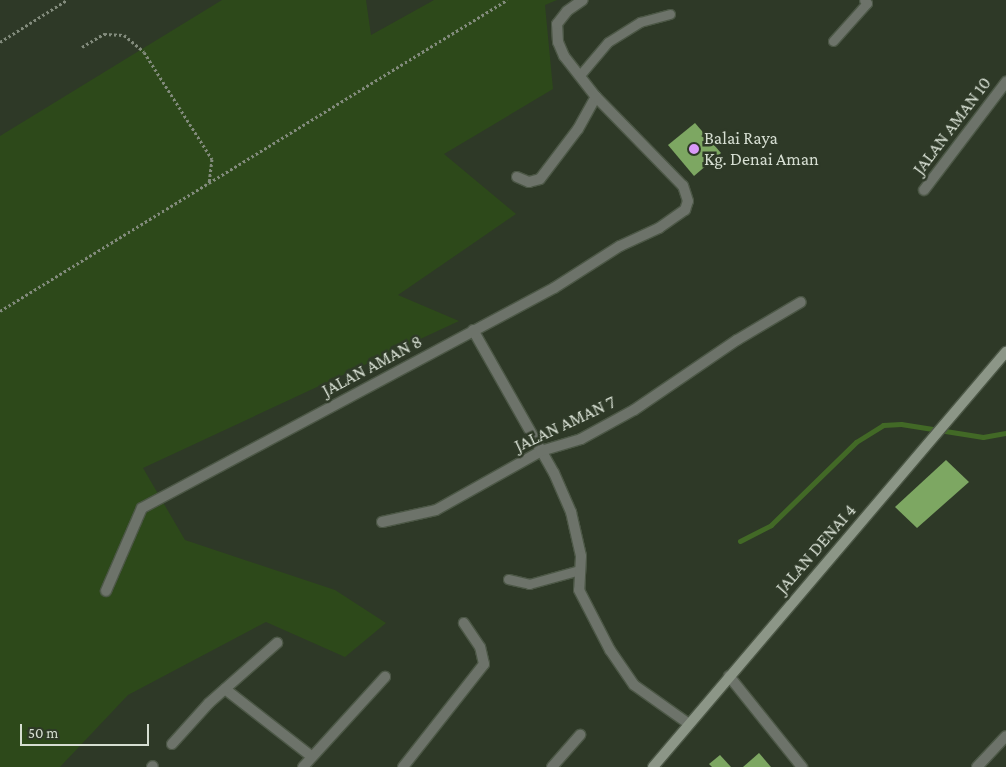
<!DOCTYPE html>
<html>
<head>
<meta charset="utf-8">
<style>
  body { margin:0 }
  #map { position:relative; width:1006px; height:767px; overflow:hidden; background:#2e3927; font-family:"Crimson Pro",serif }
  div>[style] { position:absolute }
  .green>* { inset:0; background:#2d491a }
  .stream>* { height:5px; margin:-2.5px; padding:0 2.5px; transform-origin:2.5px; border-radius:2.5px; background:#426926 }
  .building>* { inset:0; background:#7da762 }
  .path>* { height:3px; margin-top:-1.5px; transform-origin:0; background:repeating-linear-gradient(90deg,#828b7c 0 2.5px,transparent 0 5px) }
  .roads { filter:drop-shadow(1px 0 #4c5746) drop-shadow(-1px 0 #4c5746) drop-shadow(0 1px #4c5746) drop-shadow(0 -1px #4c5746) }
  .lane>* { height:9px; margin:-4.5px; padding:0 4.5px; transform-origin:4.5px; border-radius:4.5px; background:#6d736a }
  .street>* { height:10px; margin:-5px; padding:0 5px; transform-origin:5px; border-radius:5px; background:#6d736a }
  .secondary>* { height:10px; margin:-5px; padding:0 5px; transform-origin:5px; border-radius:5px; background:#8c9687 }
  .dots>* { width:14px; height:14px; translate:-50% -50%; box-sizing:border-box; border:2px solid #2e3927; border-radius:50% }
  span { translate:-50% -50%; white-space:nowrap; text-align:center; line-height:1.15; -webkit-text-stroke:5px #2e3927; paint-order:stroke }
  .street-label { font-size:18px; color:#d6ded2 }
  .poi-label { font-size:18px; color:#d6ded2 }
  .left { translate:0 -50%; text-align:left }
  .scale { position:absolute; left:20px; top:724px; width:129px; height:22px; box-sizing:border-box; border:2px solid #d6ded2; border-top:0; padding-left:6px; font-size:15px; line-height:18px; white-space:nowrap; color:#d6ded2; -webkit-text-stroke:4px #2e3927; paint-order:stroke }
</style>
</head>
<body>
<div id="map">
  <div class="green">
    <i style="clip-path:polygon(222px 0,366px 0,371px 35px,434px 0,557px 0,545px 5px,553px 89px,444px 154px,516px 214px,398px 295px,459px 321px,143px 468px,185px 540px,335px 590px,386px 623px,345px 657px,266px 622px,128px 695px,60px 767px,0 767px,0 136px)"></i>
  </div>
  <div class="stream">
    <i style="left:740px;top:541px;width:35px;rotate:-27deg"></i>
    <i style="left:771px;top:525px;width:119px;rotate:-44.3deg"></i>
    <i style="left:856px;top:442px;width:32px;rotate:-32deg"></i>
    <i style="left:883px;top:425px;width:18px;rotate:-3deg"></i>
    <i style="left:901px;top:424px;width:83px;rotate:9deg"></i>
    <i style="left:983px;top:437px;width:23px;rotate:-10deg"></i>
  </div>
  <div class="building">
    <i style="clip-path:polygon(695px 123px,721px 153px,694px 176px,668px 145px)"></i>
    <i style="clip-path:polygon(946px 460px,969px 482px,917px 528px,895px 507px)"></i>
    <i style="clip-path:polygon(759px 753px,771px 767px,743px 767px)"></i>
    <i style="clip-path:polygon(720px 755px,731px 767px,712px 767px,709px 764px)"></i>
  </div>
  <div class="path">
    <i style="left:0;top:42px;width:79px;rotate:-32.1deg"></i>
    <i style="left:82px;top:47px;width:26px;rotate:-31deg"></i>
    <i style="left:104px;top:34px;width:20px;rotate:3deg"></i>
    <i style="left:124px;top:35px;width:26px;rotate:40deg"></i>
    <i style="left:144px;top:52px;width:127px;rotate:57.6deg"></i>
    <i style="left:212px;top:159px;width:25px;rotate:97deg"></i>
    <i style="left:0;top:311px;width:595px;rotate:-31.53deg"></i>
  </div>
  <div class="roads">
    <div class="lane">
      <i style="left:833px;top:41px;width:51px;rotate:-48.2deg"></i>
      <i style="left:867px;top:3px;width:4px;rotate:-135deg"></i>
      <i style="left:580px;top:75px;width:43px;rotate:-49.7deg"></i>
      <i style="left:608px;top:42px;width:38px;rotate:-32deg"></i>
      <i style="left:640px;top:22px;width:31px;rotate:-15deg"></i>
      <i style="left:508px;top:579px;width:22px;rotate:13deg"></i>
      <i style="left:529px;top:584px;width:53px;rotate:-15.4deg"></i>
    </div>
    <div class="street">
      <i style="left:517px;top:177px;width:13px;rotate:23deg"></i>
      <i style="left:529px;top:182px;width:11px;rotate:-15deg"></i>
      <i style="left:540px;top:179px;width:63px;rotate:-52.8deg"></i>
      <i style="left:578px;top:129px;width:37px;rotate:-61deg"></i>
      <i style="left:924px;top:190px;width:136px;rotate:-52.8deg"></i>
      <i style="left:473px;top:330px;width:164px;rotate:60.5deg"></i>
      <i style="left:554px;top:473px;width:43px;rotate:66.4deg"></i>
      <i style="left:571px;top:512px;width:45px;rotate:77.2deg"></i>
      <i style="left:581px;top:556px;width:34px;rotate:93deg"></i>
      <i style="left:579px;top:590px;width:68px;rotate:62.7deg"></i>
      <i style="left:610px;top:650px;width:42px;rotate:55.6deg"></i>
      <i style="left:634px;top:685px;width:67px;rotate:35.3deg"></i>
      <i style="left:382px;top:522px;width:55px;rotate:-12.5deg"></i>
      <i style="left:436px;top:510px;width:120px;rotate:-29.3deg"></i>
      <i style="left:541px;top:451px;width:42px;rotate:-16.7deg"></i>
      <i style="left:581px;top:439px;width:60px;rotate:-28.7deg"></i>
      <i style="left:634px;top:410px;width:125px;rotate:-34.2deg"></i>
      <i style="left:737px;top:340px;width:74px;rotate:-30.7deg"></i>
      <i style="left:106px;top:591px;width:90px;rotate:-66.6deg"></i>
      <i style="left:142px;top:508px;width:467px;rotate:-28.1deg"></i>
      <i style="left:554px;top:288px;width:78px;rotate:-32.5deg"></i>
      <i style="left:620px;top:246px;width:43px;rotate:-24.8deg"></i>
      <i style="left:659px;top:228px;width:32px;rotate:-35deg"></i>
      <i style="left:685px;top:210px;width:9px;rotate:-72deg"></i>
      <i style="left:688px;top:201px;width:16px;rotate:-108deg"></i>
      <i style="left:683px;top:186px;width:124px;rotate:-134.3deg"></i>
      <i style="left:596px;top:97px;width:52px;rotate:-128deg"></i>
      <i style="left:564px;top:56px;width:15px;rotate:-113deg"></i>
      <i style="left:558px;top:42px;width:18px;rotate:-93deg"></i>
      <i style="left:557px;top:24px;width:16px;rotate:-52deg"></i>
      <i style="left:567px;top:11px;width:19px;rotate:-35deg"></i>
      <i style="left:729px;top:676px;width:117px;rotate:51.3deg"></i>
      <i style="left:225px;top:689px;width:109px;rotate:37.9deg"></i>
      <i style="left:172px;top:744px;width:55px;rotate:-47.9deg"></i>
      <i style="left:209px;top:703px;width:91px;rotate:-41.4deg"></i>
      <i style="left:152px;top:767px;width:1px;rotate:-45deg"></i>
      <i style="left:303px;top:767px;width:122px;rotate:-47.7deg"></i>
      <i style="left:403px;top:767px;width:131px;rotate:-51.8deg"></i>
      <i style="left:484px;top:664px;width:17px;rotate:-103deg"></i>
      <i style="left:480px;top:647px;width:29px;rotate:-124deg"></i>
      <i style="left:552px;top:767px;width:43px;rotate:-48.8deg"></i>
      <i style="left:977px;top:767px;width:42px;rotate:-46.9deg"></i>
    </div>
    <div class="secondary">
      <i style="left:653px;top:767px;width:545px;rotate:-49.62deg"></i>
    </div>
  </div>
  <div class="dots">
    <i style="left:694px;top:149px;background:#d99af7"></i>
  </div>
  <div class="street-label">
    <span style="left:952px;top:126px;rotate:-53deg">JALAN AMAN 10</span>
    <span style="left:372px;top:366px;rotate:-28deg">JALAN AMAN 8</span>
    <span style="left:565px;top:424px;rotate:-25deg">JALAN AMAN 7</span>
    <span style="left:816px;top:549px;rotate:-49deg">JALAN DENAI 4</span>
  </div>
  <div class="poi-label">
    <span class="left" style="left:704px;top:149px">Balai Raya<br>Kg. Denai Aman</span>
  </div>
  <div class="scale">50 m</div>
</div>
</body>
</html>
